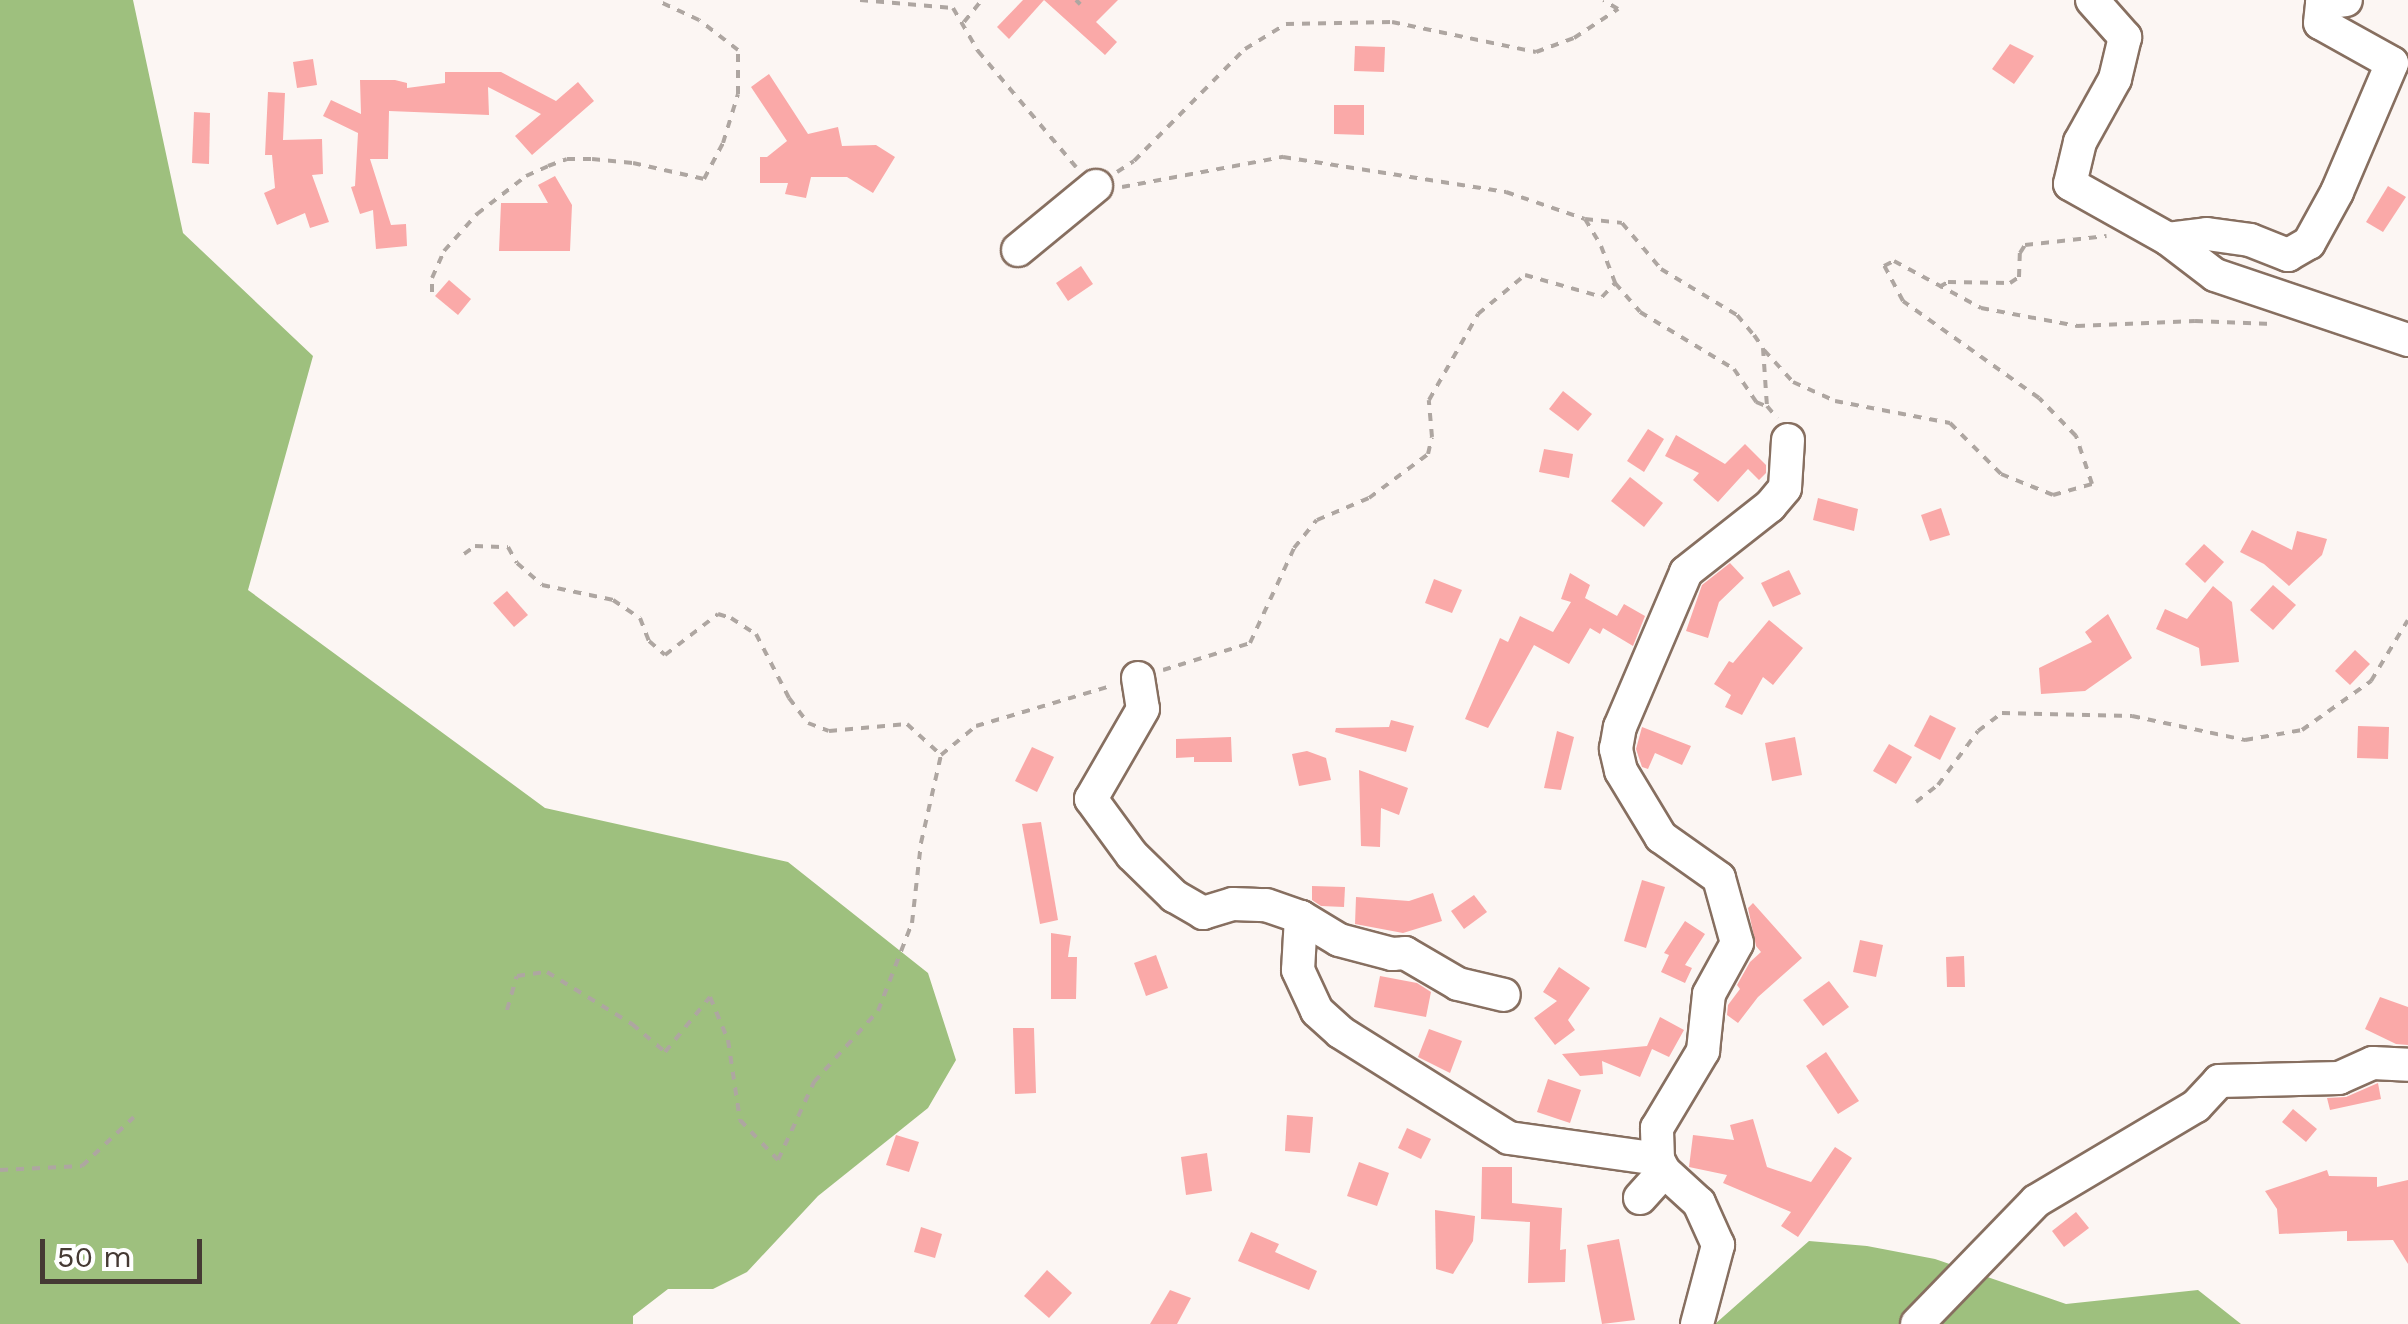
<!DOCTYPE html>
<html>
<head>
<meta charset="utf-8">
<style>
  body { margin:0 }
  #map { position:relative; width:2408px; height:1324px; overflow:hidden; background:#fcf6f3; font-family:"Work Sans",sans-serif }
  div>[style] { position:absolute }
  .forest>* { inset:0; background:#9ec07e }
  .building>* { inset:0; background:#faa9a8 }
  .path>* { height:4px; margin-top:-2px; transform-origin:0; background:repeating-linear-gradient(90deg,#aea6a1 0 8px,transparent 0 16px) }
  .roads { filter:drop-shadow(2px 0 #876f60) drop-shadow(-2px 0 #876f60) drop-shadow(0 2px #876f60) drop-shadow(0 -2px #876f60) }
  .minor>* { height:32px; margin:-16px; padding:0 16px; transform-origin:16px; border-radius:16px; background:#fff }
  span { translate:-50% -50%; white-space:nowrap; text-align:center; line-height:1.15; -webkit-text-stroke:8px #fff; paint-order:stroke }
  .scale { position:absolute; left:40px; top:1239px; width:162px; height:45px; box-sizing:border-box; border:5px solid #453a34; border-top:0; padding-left:12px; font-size:30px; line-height:35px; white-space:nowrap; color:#453a34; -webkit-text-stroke:8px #fff; paint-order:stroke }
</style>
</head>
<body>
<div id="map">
  <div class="forest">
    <i style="clip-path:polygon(0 0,133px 0,183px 233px,313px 356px,248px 590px,545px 808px,788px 862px,928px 973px,956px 1060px,928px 1108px,818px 1196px,747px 1272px,713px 1289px,668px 1289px,633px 1316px,633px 1324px,0 1324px)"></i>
    <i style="clip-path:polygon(1809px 1241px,1867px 1246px,1935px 1259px,2066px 1304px,2198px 1290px,2241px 1324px,1715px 1324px)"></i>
  </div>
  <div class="building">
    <i style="clip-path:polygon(1023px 0,1044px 0,1009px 39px,997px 27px)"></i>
    <i style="clip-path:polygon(1044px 0,1118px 0,1096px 22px,1117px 42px,1105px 55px)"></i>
    <i style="clip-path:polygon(2010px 44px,2034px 56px,2014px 84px,1992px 69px)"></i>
    <i style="clip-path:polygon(1355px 46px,1385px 47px,1384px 72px,1354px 71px)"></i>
    <i style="clip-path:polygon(313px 59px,317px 85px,297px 88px,293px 62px)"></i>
    <i style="clip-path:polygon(445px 72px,501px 72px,556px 101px,578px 82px,594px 101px,532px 155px,515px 136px,541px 114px,488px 87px,489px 115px,389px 111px,388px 159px,370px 159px,391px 225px,406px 224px,407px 246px,376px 249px,373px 210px,360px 214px,351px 187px,355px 186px,358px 133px,323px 116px,331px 100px,361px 114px,360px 80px,395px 80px,407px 83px,407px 88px,445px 83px)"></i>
    <i style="clip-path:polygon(769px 74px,808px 134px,838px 127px,842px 146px,876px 145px,895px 157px,873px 193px,847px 177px,811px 177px,806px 198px,785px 194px,788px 183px,760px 183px,760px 157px,767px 157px,787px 141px,751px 87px)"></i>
    <i style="clip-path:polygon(268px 92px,285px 93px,283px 140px,322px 139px,323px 174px,312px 175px,329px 222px,310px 228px,305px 213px,277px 225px,264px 193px,275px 188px,272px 155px,265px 155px)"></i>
    <i style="clip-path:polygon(1334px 105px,1364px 105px,1364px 135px,1334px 134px)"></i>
    <i style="clip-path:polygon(194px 112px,210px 113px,209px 164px,192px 163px)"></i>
    <i style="clip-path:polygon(555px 176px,572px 205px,570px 251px,499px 251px,501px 203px,548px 203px,538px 185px)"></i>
    <i style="clip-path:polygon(2388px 186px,2406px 197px,2383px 232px,2366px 222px)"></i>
    <i style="clip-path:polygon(1081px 266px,1093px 284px,1068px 301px,1056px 283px)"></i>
    <i style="clip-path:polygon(449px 280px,471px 299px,458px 315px,435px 296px)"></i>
    <i style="clip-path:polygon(1563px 391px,1592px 414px,1578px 431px,1549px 409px)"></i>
    <i style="clip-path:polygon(1648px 429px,1664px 439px,1644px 472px,1627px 461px)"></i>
    <i style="clip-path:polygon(1676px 435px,1725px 464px,1745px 444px,1766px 465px,1766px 473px,1759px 480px,1748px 469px,1718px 502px,1693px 480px,1699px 473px,1665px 456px)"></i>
    <i style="clip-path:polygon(1544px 449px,1573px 454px,1569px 478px,1539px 472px)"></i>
    <i style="clip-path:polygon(1630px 477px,1663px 503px,1644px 527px,1611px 501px)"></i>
    <i style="clip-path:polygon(1818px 498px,1858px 509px,1854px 531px,1813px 520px)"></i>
    <i style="clip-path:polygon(1941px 508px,1950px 535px,1930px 541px,1921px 515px)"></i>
    <i style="clip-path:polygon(2252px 530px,2292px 550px,2297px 531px,2327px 539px,2322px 555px,2289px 586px,2264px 564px,2240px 552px)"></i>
    <i style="clip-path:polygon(2204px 544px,2224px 562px,2205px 583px,2185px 564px)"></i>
    <i style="clip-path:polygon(1730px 563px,1744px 578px,1719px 602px,1708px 638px,1686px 631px,1702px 585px)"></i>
    <i style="clip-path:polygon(1789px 570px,1801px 594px,1773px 607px,1761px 583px)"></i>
    <i style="clip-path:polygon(1570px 573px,1590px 585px,1585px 598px,1617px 616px,1624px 604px,1645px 616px,1633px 646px,1603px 628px,1600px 634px,1590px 628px,1569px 664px,1534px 645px,1488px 728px,1465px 719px,1500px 638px,1508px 642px,1520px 616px,1553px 632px,1571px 602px,1561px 599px)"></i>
    <i style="clip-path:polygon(1434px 579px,1462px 590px,1452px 613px,1425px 603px)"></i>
    <i style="clip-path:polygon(2273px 585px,2296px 605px,2273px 630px,2250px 610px)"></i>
    <i style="clip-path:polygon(2213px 586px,2232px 602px,2239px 662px,2201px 666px,2199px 648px,2156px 629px,2165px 609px,2187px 619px)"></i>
    <i style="clip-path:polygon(507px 591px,528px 615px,514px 627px,493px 603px)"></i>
    <i style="clip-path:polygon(2108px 614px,2132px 658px,2085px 691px,2041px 694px,2039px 668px,2092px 642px,2085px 632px)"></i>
    <i style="clip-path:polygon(1769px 620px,1803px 648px,1773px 685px,1763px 677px,1742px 715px,1725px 707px,1731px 695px,1714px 684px,1729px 661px,1733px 663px)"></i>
    <i style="clip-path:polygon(2355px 650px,2370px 664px,2350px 685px,2335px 671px)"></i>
    <i style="clip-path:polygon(1930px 715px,1956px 728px,1940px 760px,1914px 746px)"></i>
    <i style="clip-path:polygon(1391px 720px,1414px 726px,1406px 752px,1335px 732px,1336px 728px,1389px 727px)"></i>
    <i style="clip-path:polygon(2358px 726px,2389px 727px,2388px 759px,2357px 758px)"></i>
    <i style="clip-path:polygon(1642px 727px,1691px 746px,1682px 765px,1655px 753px,1648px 769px,1642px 767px,1636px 749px)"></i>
    <i style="clip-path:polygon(1557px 731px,1574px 737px,1561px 790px,1544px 788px)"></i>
    <i style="clip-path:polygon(1231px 737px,1232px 762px,1194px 762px,1194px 757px,1176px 758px,1176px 739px)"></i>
    <i style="clip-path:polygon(1795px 737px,1802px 775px,1772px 781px,1765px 743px)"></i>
    <i style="clip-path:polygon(1889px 744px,1912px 757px,1896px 784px,1873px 771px)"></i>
    <i style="clip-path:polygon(1032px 747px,1054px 757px,1037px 792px,1015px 781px)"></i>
    <i style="clip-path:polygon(1307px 751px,1326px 758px,1331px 780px,1299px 786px,1292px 754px)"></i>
    <i style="clip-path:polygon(1359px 770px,1408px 788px,1399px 815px,1381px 808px,1380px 847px,1361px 846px)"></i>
    <i style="clip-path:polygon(1041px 822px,1058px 920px,1040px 924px,1022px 824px)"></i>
    <i style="clip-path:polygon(1642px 880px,1665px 887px,1646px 948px,1624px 941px)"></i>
    <i style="clip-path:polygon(1312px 886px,1345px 887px,1344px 907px,1321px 906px,1312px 900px)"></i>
    <i style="clip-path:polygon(1433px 893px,1442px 921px,1403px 933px,1355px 924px,1356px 897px,1409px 901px)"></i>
    <i style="clip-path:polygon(1474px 895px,1487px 912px,1464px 929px,1451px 911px)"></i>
    <i style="clip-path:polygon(1753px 903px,1802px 958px,1758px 997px,1738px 1023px,1727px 1015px,1728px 1005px,1740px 989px,1737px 985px,1750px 962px,1761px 952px,1756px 946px,1748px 908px)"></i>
    <i style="clip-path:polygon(1685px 921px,1705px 934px,1685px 965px,1692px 968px,1685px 983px,1661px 972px,1669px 955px,1664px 953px)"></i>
    <i style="clip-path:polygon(1051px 933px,1071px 936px,1068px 957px,1077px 957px,1076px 999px,1051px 999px)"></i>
    <i style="clip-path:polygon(1860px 940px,1883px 945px,1876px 977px,1853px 972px)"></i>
    <i style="clip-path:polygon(1156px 955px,1168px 988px,1146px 996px,1134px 963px)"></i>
    <i style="clip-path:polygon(1964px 956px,1965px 987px,1947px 987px,1946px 957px)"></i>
    <i style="clip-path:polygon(1559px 967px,1590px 988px,1568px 1020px,1575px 1030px,1555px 1045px,1534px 1018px,1557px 1001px,1543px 992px)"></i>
    <i style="clip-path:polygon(1380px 976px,1417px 983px,1431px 992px,1426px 1017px,1374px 1007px)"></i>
    <i style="clip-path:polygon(1829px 981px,1849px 1007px,1823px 1026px,1803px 1000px)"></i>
    <i style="clip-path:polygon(2380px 997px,2408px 1007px,2408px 1045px,2396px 1044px,2365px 1029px)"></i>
    <i style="clip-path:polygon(1660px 1017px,1684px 1030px,1669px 1057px,1652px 1049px,1640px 1077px,1602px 1061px,1603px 1074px,1580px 1076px,1562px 1054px,1647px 1046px)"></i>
    <i style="clip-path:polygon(1013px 1028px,1034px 1028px,1036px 1093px,1015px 1094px)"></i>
    <i style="clip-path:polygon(1429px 1029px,1462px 1041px,1450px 1073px,1418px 1057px)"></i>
    <i style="clip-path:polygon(1826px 1052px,1859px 1101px,1838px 1114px,1806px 1066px)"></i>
    <i style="clip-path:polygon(1548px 1079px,1581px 1090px,1570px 1123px,1537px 1112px)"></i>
    <i style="clip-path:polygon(2378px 1083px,2381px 1099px,2330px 1110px,2327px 1098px,2346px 1097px)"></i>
    <i style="clip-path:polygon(2293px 1109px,2317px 1129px,2306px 1142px,2282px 1122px)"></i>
    <i style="clip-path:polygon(1287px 1115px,1313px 1117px,1310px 1153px,1285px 1151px)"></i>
    <i style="clip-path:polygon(1753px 1119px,1767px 1167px,1811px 1182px,1835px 1147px,1852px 1158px,1798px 1237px,1781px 1226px,1791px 1212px,1723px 1183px,1727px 1175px,1689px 1167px,1693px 1135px,1734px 1140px,1730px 1125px)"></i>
    <i style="clip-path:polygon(1407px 1128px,1431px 1139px,1421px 1159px,1398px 1148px)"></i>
    <i style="clip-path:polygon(896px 1135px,919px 1142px,909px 1172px,886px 1165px)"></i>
    <i style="clip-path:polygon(1207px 1153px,1212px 1191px,1186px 1195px,1181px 1157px)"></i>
    <i style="clip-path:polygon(1359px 1162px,1389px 1173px,1377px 1206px,1347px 1196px)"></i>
    <i style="clip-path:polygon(1482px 1167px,1512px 1167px,1512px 1203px,1562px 1208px,1560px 1250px,1566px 1249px,1565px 1282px,1528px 1283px,1530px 1222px,1481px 1219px)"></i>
    <i style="clip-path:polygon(2327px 1170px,2329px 1176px,2377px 1177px,2377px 1187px,2408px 1180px,2408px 1264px,2393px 1240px,2347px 1241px,2347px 1231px,2279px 1234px,2277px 1209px,2265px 1191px)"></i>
    <i style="clip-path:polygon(1435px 1210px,1475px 1216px,1473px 1241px,1453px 1274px,1436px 1269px)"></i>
    <i style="clip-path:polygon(2076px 1212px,2089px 1228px,2064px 1247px,2052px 1231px)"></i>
    <i style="clip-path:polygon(921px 1227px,942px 1234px,935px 1258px,914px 1252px)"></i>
    <i style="clip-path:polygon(1251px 1232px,1279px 1244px,1275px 1252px,1317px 1271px,1309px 1290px,1238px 1261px)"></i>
    <i style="clip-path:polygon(1619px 1239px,1635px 1320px,1602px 1324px,1587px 1245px)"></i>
    <i style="clip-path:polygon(1047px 1270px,1072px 1293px,1049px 1318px,1024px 1296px)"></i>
    <i style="clip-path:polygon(1170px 1290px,1191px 1298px,1177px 1324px,1150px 1324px)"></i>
  </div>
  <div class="path">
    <i style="left:860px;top:0;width:93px;rotate:4.9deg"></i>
    <i style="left:953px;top:8px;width:50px;rotate:59.8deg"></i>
    <i style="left:978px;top:51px;width:152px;rotate:49.8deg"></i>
    <i style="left:1076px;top:0;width:6px;rotate:45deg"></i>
    <i style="left:964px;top:22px;width:28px;rotate:-51deg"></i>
    <i style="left:1117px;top:172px;width:20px;rotate:-33deg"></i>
    <i style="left:1134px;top:161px;width:158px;rotate:-45.3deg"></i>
    <i style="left:1245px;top:49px;width:48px;rotate:-31.4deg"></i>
    <i style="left:1286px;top:24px;width:106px;rotate:-1.1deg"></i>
    <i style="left:1392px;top:22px;width:147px;rotate:11.8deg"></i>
    <i style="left:1536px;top:52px;width:40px;rotate:-20.2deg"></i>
    <i style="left:1574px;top:38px;width:53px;rotate:-33.4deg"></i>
    <i style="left:1618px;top:9px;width:17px;rotate:-149deg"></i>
    <i style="left:1122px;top:187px;width:164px;rotate:-10.6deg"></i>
    <i style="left:1283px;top:157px;width:226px;rotate:8.9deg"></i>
    <i style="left:1506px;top:192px;width:83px;rotate:18.9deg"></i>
    <i style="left:1585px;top:219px;width:37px;rotate:6deg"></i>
    <i style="left:1622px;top:223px;width:60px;rotate:49.7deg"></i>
    <i style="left:1661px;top:269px;width:89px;rotate:31.2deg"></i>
    <i style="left:1737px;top:315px;width:26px;rotate:50deg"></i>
    <i style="left:1754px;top:335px;width:16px;rotate:55deg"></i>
    <i style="left:1763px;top:348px;width:58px;rotate:86.1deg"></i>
    <i style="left:1767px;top:406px;width:16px;rotate:50deg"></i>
    <i style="left:1585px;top:219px;width:31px;rotate:59deg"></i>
    <i style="left:1601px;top:246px;width:40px;rotate:69deg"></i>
    <i style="left:1615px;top:283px;width:38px;rotate:49deg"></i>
    <i style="left:1640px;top:312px;width:110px;rotate:31.2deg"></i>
    <i style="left:1734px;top:369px;width:40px;rotate:56deg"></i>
    <i style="left:1756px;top:402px;width:11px;rotate:22deg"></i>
    <i style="left:1939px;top:287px;width:10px;rotate:-29deg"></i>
    <i style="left:1948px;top:282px;width:62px;rotate:0.9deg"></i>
    <i style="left:2010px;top:283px;width:11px;rotate:-34deg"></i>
    <i style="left:2019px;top:277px;width:24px;rotate:-88deg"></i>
    <i style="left:2020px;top:253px;width:9px;rotate:-58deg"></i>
    <i style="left:2025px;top:245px;width:82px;rotate:-6.3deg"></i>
    <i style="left:432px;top:292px;width:14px;rotate:-90deg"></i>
    <i style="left:432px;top:278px;width:30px;rotate:-66deg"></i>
    <i style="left:444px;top:251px;width:50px;rotate:-48.3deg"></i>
    <i style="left:477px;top:214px;width:62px;rotate:-37.8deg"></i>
    <i style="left:526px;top:176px;width:24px;rotate:-24deg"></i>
    <i style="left:548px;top:166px;width:20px;rotate:-20deg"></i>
    <i style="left:567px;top:159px;width:25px"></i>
    <i style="left:592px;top:159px;width:41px;rotate:5.6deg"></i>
    <i style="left:633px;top:163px;width:73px;rotate:12.7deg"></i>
    <i style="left:704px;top:179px;width:41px;rotate:-62.2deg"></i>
    <i style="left:723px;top:143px;width:51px;rotate:-73deg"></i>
    <i style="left:738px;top:94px;width:44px;rotate:-90deg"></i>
    <i style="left:738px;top:50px;width:49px;rotate:-142.4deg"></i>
    <i style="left:699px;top:20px;width:47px;rotate:-155.1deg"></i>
    <i style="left:1764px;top:350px;width:43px;rotate:47.8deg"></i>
    <i style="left:1793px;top:382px;width:46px;rotate:24.3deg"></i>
    <i style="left:1835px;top:401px;width:117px;rotate:10.8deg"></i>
    <i style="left:1950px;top:423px;width:72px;rotate:45deg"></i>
    <i style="left:2001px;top:474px;width:56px;rotate:22deg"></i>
    <i style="left:2053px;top:495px;width:41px;rotate:-15.8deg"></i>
    <i style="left:2092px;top:484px;width:51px;rotate:-108.4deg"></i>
    <i style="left:2076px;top:436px;width:53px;rotate:-134.2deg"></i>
    <i style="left:2039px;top:398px;width:167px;rotate:-144.5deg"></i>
    <i style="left:1903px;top:301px;width:40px;rotate:-118deg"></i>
    <i style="left:1884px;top:266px;width:11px;rotate:-27deg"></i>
    <i style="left:1894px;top:261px;width:99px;rotate:28.4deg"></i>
    <i style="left:1981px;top:308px;width:98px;rotate:10.6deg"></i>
    <i style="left:2077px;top:326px;width:118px;rotate:-2.4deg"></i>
    <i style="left:2195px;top:321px;width:77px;rotate:2.2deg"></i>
    <i style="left:464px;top:554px;width:14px;rotate:-36deg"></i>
    <i style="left:475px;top:546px;width:33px;rotate:2deg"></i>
    <i style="left:508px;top:547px;width:18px;rotate:61deg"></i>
    <i style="left:517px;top:563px;width:33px;rotate:41deg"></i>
    <i style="left:542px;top:585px;width:73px;rotate:11.9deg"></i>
    <i style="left:613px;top:600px;width:32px;rotate:34deg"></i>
    <i style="left:640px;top:618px;width:25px;rotate:69deg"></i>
    <i style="left:649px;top:641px;width:21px;rotate:41deg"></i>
    <i style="left:665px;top:655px;width:67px;rotate:-37.7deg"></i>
    <i style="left:718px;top:614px;width:14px;rotate:17deg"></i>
    <i style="left:731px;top:618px;width:30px;rotate:33deg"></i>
    <i style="left:756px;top:634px;width:72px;rotate:62.7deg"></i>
    <i style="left:789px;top:698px;width:31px;rotate:53deg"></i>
    <i style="left:808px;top:723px;width:22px;rotate:21deg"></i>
    <i style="left:829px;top:731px;width:78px;rotate:-5.1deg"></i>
    <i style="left:907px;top:724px;width:46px;rotate:42.4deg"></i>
    <i style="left:1163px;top:670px;width:91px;rotate:-17.2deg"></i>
    <i style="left:1250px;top:643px;width:105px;rotate:-65.1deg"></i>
    <i style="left:1294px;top:548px;width:36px;rotate:-51deg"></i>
    <i style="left:1317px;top:520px;width:56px;rotate:-22.9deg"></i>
    <i style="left:1369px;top:498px;width:74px;rotate:-36.7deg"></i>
    <i style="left:1428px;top:454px;width:17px;rotate:-77deg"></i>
    <i style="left:1432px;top:437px;width:37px;rotate:-95deg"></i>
    <i style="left:1429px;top:400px;width:99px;rotate:-60.3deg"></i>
    <i style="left:1478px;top:314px;width:61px;rotate:-39.7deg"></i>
    <i style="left:1525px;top:275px;width:80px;rotate:15.9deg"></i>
    <i style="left:1602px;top:297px;width:19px;rotate:-47deg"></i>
    <i style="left:1916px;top:802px;width:28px;rotate:-38deg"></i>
    <i style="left:1938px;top:785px;width:67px;rotate:-53.5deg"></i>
    <i style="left:1978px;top:731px;width:30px;rotate:-37deg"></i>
    <i style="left:2002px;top:713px;width:130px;rotate:1.3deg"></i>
    <i style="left:2132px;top:716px;width:116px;rotate:12deg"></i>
    <i style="left:2245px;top:740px;width:58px;rotate:-10deg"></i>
    <i style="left:2302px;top:730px;width:85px;rotate:-35.4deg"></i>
    <i style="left:2371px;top:681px;width:71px;rotate:-58.8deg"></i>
    <i style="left:507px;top:1010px;width:35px;rotate:-74deg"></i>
    <i style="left:517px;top:976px;width:30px;rotate:-8deg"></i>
    <i style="left:547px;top:972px;width:100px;rotate:31.5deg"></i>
    <i style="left:632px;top:1024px;width:43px;rotate:40.3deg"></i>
    <i style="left:665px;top:1052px;width:71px;rotate:-50.7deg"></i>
    <i style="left:710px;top:997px;width:47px;rotate:67.3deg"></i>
    <i style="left:728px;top:1040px;width:81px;rotate:81.5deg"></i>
    <i style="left:740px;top:1120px;width:55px;rotate:46.5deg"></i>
    <i style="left:778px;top:1160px;width:86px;rotate:-65.2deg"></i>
    <i style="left:814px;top:1082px;width:96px;rotate:-48deg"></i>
    <i style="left:878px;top:1011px;width:94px;rotate:-68.9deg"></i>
    <i style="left:912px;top:923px;width:81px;rotate:-83.6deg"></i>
    <i style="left:921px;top:843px;width:90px;rotate:-77.2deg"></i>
    <i style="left:941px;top:755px;width:45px;rotate:-39.6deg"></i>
    <i style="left:976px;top:726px;width:141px;rotate:-16.5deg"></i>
    <i style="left:0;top:1170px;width:82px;rotate:-2.8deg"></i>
    <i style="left:82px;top:1166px;width:71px;rotate:-43.3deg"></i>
  </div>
  <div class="roads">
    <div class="minor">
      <i style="left:2092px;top:0;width:50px;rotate:48.3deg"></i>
      <i style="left:2125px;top:37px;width:43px;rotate:103.4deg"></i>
      <i style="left:2115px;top:79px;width:72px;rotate:119.1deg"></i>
      <i style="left:2080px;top:142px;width:43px;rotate:103.4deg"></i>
      <i style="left:2070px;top:184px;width:112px;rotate:29.3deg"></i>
      <i style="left:2168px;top:239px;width:59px;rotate:37.5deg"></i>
      <i style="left:2215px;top:275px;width:204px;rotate:18.6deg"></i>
      <i style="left:2168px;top:239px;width:39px;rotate:-7deg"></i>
      <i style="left:2207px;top:234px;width:43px;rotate:7.9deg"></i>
      <i style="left:2250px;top:240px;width:41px;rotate:21.5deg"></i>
      <i style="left:2288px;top:255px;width:24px;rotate:-30deg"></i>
      <i style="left:2309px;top:243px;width:58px;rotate:-61.2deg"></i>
      <i style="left:2337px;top:192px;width:140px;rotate:-66.9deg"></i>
      <i style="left:2392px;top:63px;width:82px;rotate:-150.9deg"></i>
      <i style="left:2320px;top:23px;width:20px;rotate:-84deg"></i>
      <i style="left:2322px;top:3px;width:24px;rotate:-7deg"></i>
      <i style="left:1018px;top:250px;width:101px;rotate:-39.4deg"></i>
      <i style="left:1138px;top:678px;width:31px;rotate:81deg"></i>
      <i style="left:1143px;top:709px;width:104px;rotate:120deg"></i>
      <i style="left:1091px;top:799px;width:69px;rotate:53.8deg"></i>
      <i style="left:1132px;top:855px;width:59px;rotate:44.3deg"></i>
      <i style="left:1174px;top:896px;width:34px;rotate:30deg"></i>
      <i style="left:1203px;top:913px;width:31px;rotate:-17deg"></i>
      <i style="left:1233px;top:904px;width:33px;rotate:2deg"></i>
      <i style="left:1266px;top:905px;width:37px;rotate:19deg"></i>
      <i style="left:1301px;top:917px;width:44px;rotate:31.2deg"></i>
      <i style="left:1339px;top:940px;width:55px;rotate:14.8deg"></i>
      <i style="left:1392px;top:954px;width:13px;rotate:-4deg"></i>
      <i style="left:1405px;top:953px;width:61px;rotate:30.3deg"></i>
      <i style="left:1458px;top:984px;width:47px;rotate:13.4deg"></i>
      <i style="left:1301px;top:917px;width:53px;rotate:93.2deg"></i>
      <i style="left:1298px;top:970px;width:45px;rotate:65.1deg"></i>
      <i style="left:1317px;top:1011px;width:31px;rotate:42deg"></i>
      <i style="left:1340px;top:1032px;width:199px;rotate:32.1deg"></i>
      <i style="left:1509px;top:1138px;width:150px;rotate:8deg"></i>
      <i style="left:1640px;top:1198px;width:36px;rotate:-48deg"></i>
      <i style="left:1697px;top:1324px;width:82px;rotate:-75.1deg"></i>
      <i style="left:1718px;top:1245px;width:46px;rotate:-114.3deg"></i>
      <i style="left:1699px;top:1203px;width:47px;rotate:-137.6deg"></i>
      <i style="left:1664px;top:1171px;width:13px;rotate:-117deg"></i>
      <i style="left:1658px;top:1159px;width:31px;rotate:-92deg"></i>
      <i style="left:1657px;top:1128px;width:90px;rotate:-59.1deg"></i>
      <i style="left:1703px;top:1051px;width:57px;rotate:-84deg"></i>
      <i style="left:1709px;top:994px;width:58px;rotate:-61.2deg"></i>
      <i style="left:1737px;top:943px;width:67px;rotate:-105.5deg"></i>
      <i style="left:1719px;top:878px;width:71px;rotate:-144.7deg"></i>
      <i style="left:1661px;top:837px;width:77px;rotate:-121.2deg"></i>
      <i style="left:1621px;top:771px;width:23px;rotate:-103deg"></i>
      <i style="left:1616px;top:749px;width:22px;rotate:-80deg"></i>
      <i style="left:1620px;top:727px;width:168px;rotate:-66.9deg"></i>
      <i style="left:1686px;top:572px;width:107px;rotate:-38.2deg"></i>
      <i style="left:1770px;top:506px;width:23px;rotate:-50deg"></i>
      <i style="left:1785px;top:488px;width:48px;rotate:-86.4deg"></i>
      <i style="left:1917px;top:1324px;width:171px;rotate:-45.9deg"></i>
      <i style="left:2036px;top:1201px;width:186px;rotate:-30.7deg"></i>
      <i style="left:2196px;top:1106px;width:34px;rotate:-47deg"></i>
      <i style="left:2219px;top:1081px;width:120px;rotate:-1.4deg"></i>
      <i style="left:2339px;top:1078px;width:37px;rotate:-24deg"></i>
      <i style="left:2373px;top:1063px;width:35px;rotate:3deg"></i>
    </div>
  </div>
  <div class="scale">50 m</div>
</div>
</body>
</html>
